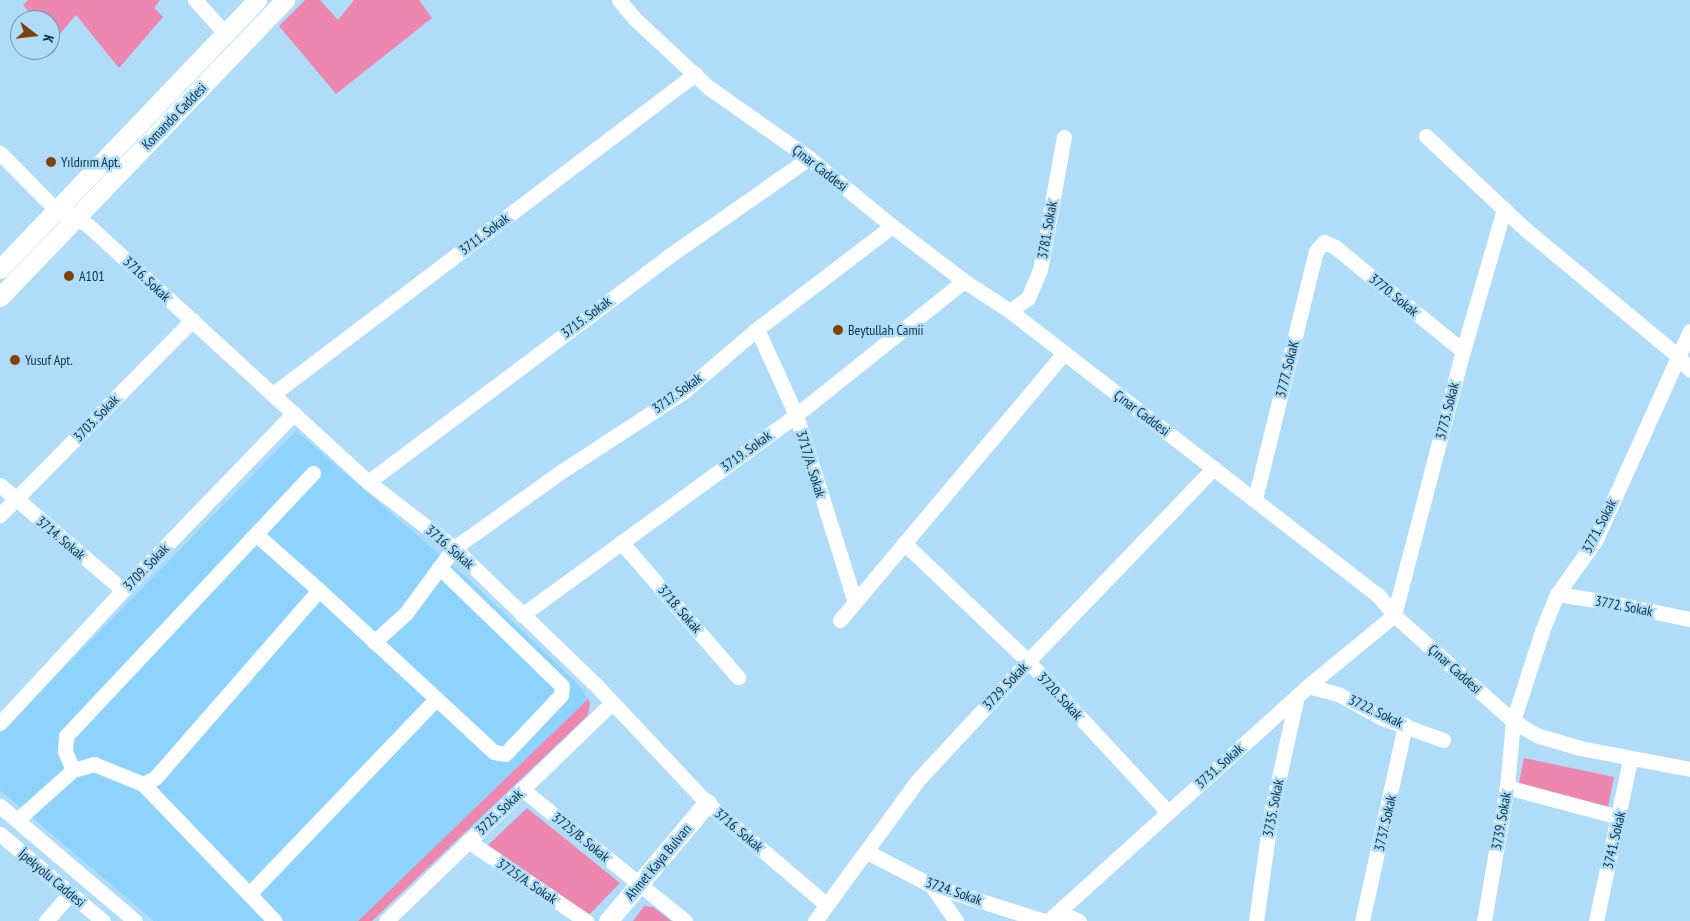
<!DOCTYPE html>
<html>
<head>
<meta charset="utf-8">
<style>
  body { margin:0 }
  #map { position:relative; width:1690px; height:921px; overflow:hidden; background:#aedcf9; font-family:"PT Sans Narrow",sans-serif }
  div>[style] { position:absolute }
  .built>* { inset:0; background:#8ed3fd }
  .green>* { inset:0; background:#ee87b0 }
  .minor>* { height:15px; margin:-7.5px; padding:0 7.5px; transform-origin:7.5px; border-radius:7.5px; background:#fff }
  .major>* { height:19px; margin:-9.5px; padding:0 9.5px; transform-origin:9.5px; border-radius:9.5px; background:#fff }
  .dots>* { width:14px; height:14px; translate:-50% -50%; box-sizing:border-box; border:2px solid #aedcf9; border-radius:50% }
  span { translate:-50% -50%; white-space:nowrap; text-align:center; line-height:1.15; -webkit-text-stroke:5px #aedcf9; paint-order:stroke }
  .street-label { font-size:14px; color:#0d3042 }
  .poi-label { font-size:14px; color:#0d3042 }
  .left { translate:0 -50%; text-align:left }
  .north { position:absolute; left:10px; top:10px; width:50px; height:50px; box-sizing:border-box; background:#aedcf9; border:1px solid #6e97b0; border-radius:50%; rotate:106deg; font-size:14px; font-weight:700; line-height:20px; text-align:center; color:#0d3042 }
  .north::after { content:''; display:block; margin:auto; width:18px; height:22px; background:#814205; clip-path:polygon(50% 0,100% 100%,50% 72%,0 100%) }
</style>
</head>
<body>
<div id="map">
  <div class="built">
    <i style="clip-path:polygon(296px 431px,467px 578px,580px 686px,588px 699px,358px 921px,154px 921px,0 790px,0 733px)"></i>
  </div>
  <div class="green">
    <i style="clip-path:polygon(28px 0,160px 0,154px 8px,163px 17px,119px 68px,76px 15px,54px 41px,50px 36px,50px 20px,36px 20px,23px 5px)"></i>
    <i style="clip-path:polygon(305px 0,320px 0,338px 20px,354px 0,419px 0,432px 18px,336px 94px,279px 26px)"></i>
    <i style="clip-path:polygon(588px 699px,590px 703px,588px 715px,372px 921px,358px 921px)"></i>
    <i style="clip-path:polygon(1524px 758px,1614px 777px,1608px 808px,1520px 785px,1519px 782px)"></i>
    <i style="clip-path:polygon(527px 808px,620px 883px,588px 916px,488px 845px)"></i>
    <i style="clip-path:polygon(644px 906px,653px 907px,671px 921px,633px 921px)"></i>
  </div>
  <div class="minor">
    <i style="left:195px;top:0;width:45px;rotate:47.7deg"></i>
    <i style="left:619px;top:0;width:23px;rotate:50deg"></i>
    <i style="left:634px;top:18px;width:101px;rotate:43deg"></i>
    <i style="left:708px;top:87px;width:123px;rotate:35.1deg"></i>
    <i style="left:809px;top:158px;width:107px;rotate:39.3deg"></i>
    <i style="left:892px;top:226px;width:91px;rotate:37.4deg"></i>
    <i style="left:964px;top:281px;width:55px;rotate:33.1deg"></i>
    <i style="left:1010px;top:311px;width:465px;rotate:37.7deg"></i>
    <i style="left:1378px;top:595px;width:26px;rotate:51deg"></i>
    <i style="left:1394px;top:615px;width:159px;rotate:41.7deg"></i>
    <i style="left:1513px;top:721px;width:27px;rotate:31deg"></i>
    <i style="left:1536px;top:735px;width:46px;rotate:16.5deg"></i>
    <i style="left:1580px;top:748px;width:112px;rotate:10.8deg"></i>
    <i style="left:1426px;top:136px;width:136px;rotate:43.2deg"></i>
    <i style="left:1525px;top:229px;width:199px;rotate:39.7deg"></i>
    <i style="left:1678px;top:356px;width:18px;rotate:49deg"></i>
    <i style="left:0;top:153px;width:80px;rotate:45.5deg"></i>
    <i style="left:56px;top:210px;width:22px;rotate:18deg"></i>
    <i style="left:77px;top:217px;width:16px;rotate:38deg"></i>
    <i style="left:90px;top:227px;width:377px;rotate:42.5deg"></i>
    <i style="left:368px;top:482px;width:108px;rotate:37.5deg"></i>
    <i style="left:454px;top:548px;width:194px;rotate:44deg"></i>
    <i style="left:594px;top:683px;width:165px;rotate:46.7deg"></i>
    <i style="left:707px;top:803px;width:157px;rotate:40.4deg"></i>
    <i style="left:1010px;top:311px;width:22px;rotate:-36deg"></i>
    <i style="left:1028px;top:298px;width:30px;rotate:-67deg"></i>
    <i style="left:1040px;top:270px;width:135px;rotate:-79.8deg"></i>
    <i style="left:757px;top:329px;width:94px;rotate:65.6deg"></i>
    <i style="left:796px;top:415px;width:196px;rotate:72.5deg"></i>
    <i style="left:273px;top:394px;width:530px;rotate:-37.17deg"></i>
    <i style="left:368px;top:482px;width:376px;rotate:-36.9deg"></i>
    <i style="left:669px;top:256px;width:171px;rotate:-35deg"></i>
    <i style="left:0;top:485px;width:162px;rotate:40.5deg"></i>
    <i style="left:1255px;top:499px;width:255px;rotate:-76.2deg"></i>
    <i style="left:1316px;top:251px;width:12px;rotate:-48deg"></i>
    <i style="left:1324px;top:242px;width:12px;rotate:24deg"></i>
    <i style="left:1335px;top:247px;width:165px;rotate:39.1deg"></i>
    <i style="left:0;top:515px;width:274px;rotate:-45.4deg"></i>
    <i style="left:257px;top:535px;width:83px;rotate:41.6deg"></i>
    <i style="left:621px;top:542px;width:179px;rotate:49.1deg"></i>
    <i style="left:904px;top:543px;width:171px;rotate:43.6deg"></i>
    <i style="left:1028px;top:661px;width:206px;rotate:47.2deg"></i>
    <i style="left:1557px;top:594px;width:52px;rotate:8.9deg"></i>
    <i style="left:1608px;top:602px;width:84px;rotate:11.7deg"></i>
    <i style="left:522px;top:615px;width:339px;rotate:-36.1deg"></i>
    <i style="left:796px;top:415px;width:215px;rotate:-38.6deg"></i>
    <i style="left:840px;top:620px;width:349px;rotate:-50deg"></i>
    <i style="left:374px;top:642px;width:43px;rotate:-42.2deg"></i>
    <i style="left:406px;top:613px;width:81px;rotate:-53.6deg"></i>
    <i style="left:454px;top:548px;width:133px;rotate:-35.5deg"></i>
    <i style="left:562px;top:471px;width:145px;rotate:-33.1deg"></i>
    <i style="left:683px;top:392px;width:97px;rotate:-40.4deg"></i>
    <i style="left:757px;top:329px;width:170px;rotate:-37.3deg"></i>
    <i style="left:1308px;top:686px;width:31px;rotate:15deg"></i>
    <i style="left:1338px;top:694px;width:50px;rotate:28.6deg"></i>
    <i style="left:1382px;top:718px;width:65px;rotate:19.8deg"></i>
    <i style="left:0;top:723px;width:181px;rotate:-47.2deg"></i>
    <i style="left:123px;top:590px;width:246px;rotate:-46deg"></i>
    <i style="left:73px;top:770px;width:21px;rotate:-113deg"></i>
    <i style="left:65px;top:751px;width:15px;rotate:-86deg"></i>
    <i style="left:66px;top:736px;width:361px;rotate:-46.8deg"></i>
    <i style="left:143px;top:784px;width:190px;rotate:46.1deg"></i>
    <i style="left:1507px;top:787px;width:116px;rotate:15deg"></i>
    <i style="left:522px;top:789px;width:210px;rotate:39deg"></i>
    <i style="left:0;top:806px;width:177px;rotate:40.4deg"></i>
    <i style="left:17px;top:820px;width:75px;rotate:-41.8deg"></i>
    <i style="left:73px;top:770px;width:22px;rotate:-16deg"></i>
    <i style="left:94px;top:764px;width:53px;rotate:22.2deg"></i>
    <i style="left:143px;top:784px;width:13px;rotate:-27deg"></i>
    <i style="left:155px;top:778px;width:249px;rotate:-48.9deg"></i>
    <i style="left:319px;top:590px;width:238px;rotate:42.8deg"></i>
    <i style="left:494px;top:752px;width:11px;rotate:10deg"></i>
    <i style="left:505px;top:754px;width:81px;rotate:-46.5deg"></i>
    <i style="left:561px;top:695px;width:9px;rotate:-84deg"></i>
    <i style="left:562px;top:686px;width:171px;rotate:-135.9deg"></i>
    <i style="left:0;top:834px;width:135px;rotate:40.2deg"></i>
    <i style="left:468px;top:841px;width:143px;rotate:34.1deg"></i>
    <i style="left:867px;top:852px;width:72px;rotate:27.3deg"></i>
    <i style="left:931px;top:885px;width:119px;rotate:17.7deg"></i>
    <i style="left:931px;top:885px;width:44px;rotate:55.2deg"></i>
    <i style="left:250px;top:893px;width:269px;rotate:-46.2deg"></i>
    <i style="left:46px;top:921px;width:37px;rotate:-49deg"></i>
    <i style="left:386px;top:921px;width:314px;rotate:-44deg"></i>
    <i style="left:815px;top:921px;width:173px;rotate:-53.9deg"></i>
    <i style="left:917px;top:781px;width:163px;rotate:-47.2deg"></i>
    <i style="left:1028px;top:661px;width:268px;rotate:-46.1deg"></i>
    <i style="left:1048px;top:921px;width:350px;rotate:-42.1deg"></i>
    <i style="left:1308px;top:686px;width:112px;rotate:-39.5deg"></i>
    <i style="left:1394px;top:615px;width:273px;rotate:-75.4deg"></i>
    <i style="left:1463px;top:351px;width:148px;rotate:-73.9deg"></i>
    <i style="left:1051px;top:921px;width:19px;rotate:-12deg"></i>
    <i style="left:1070px;top:917px;width:10px;rotate:24deg"></i>
    <i style="left:1256px;top:921px;width:109px;rotate:-82.1deg"></i>
    <i style="left:1271px;top:813px;width:120px;rotate:-77.5deg"></i>
    <i style="left:1362px;top:921px;width:201px;rotate:-77.6deg"></i>
    <i style="left:1484px;top:921px;width:136px;rotate:-80.3deg"></i>
    <i style="left:1507px;top:787px;width:66px;rotate:-84.8deg"></i>
    <i style="left:1513px;top:721px;width:95px;rotate:-72.1deg"></i>
    <i style="left:1542px;top:631px;width:40px;rotate:-68deg"></i>
    <i style="left:1557px;top:594px;width:65px;rotate:-54.4deg"></i>
    <i style="left:1595px;top:541px;width:230px;rotate:-65.7deg"></i>
    <i style="left:1596px;top:921px;width:166px;rotate:-78.1deg"></i>
  </div>
  <div class="major">
    <i style="left:0;top:269px;width:372px;rotate:-46.3deg"></i>
    <i style="left:0;top:297px;width:412px;rotate:-46.2deg"></i>
    <i style="left:608px;top:921px;width:154px;rotate:-50deg"></i>
  </div>
  <div class="dots">
    <i style="left:51px;top:162px;background:#814205"></i>
    <i style="left:69px;top:276px;background:#814205"></i>
    <i style="left:838px;top:330px;background:#814205"></i>
    <i style="left:15px;top:360px;background:#814205"></i>
  </div>
  <div class="street-label">
    <span style="left:174px;top:116px;rotate:-46deg">Komando Caddesi</span>
    <span style="left:820px;top:168px;rotate:38deg">Çınar Caddesi</span>
    <span style="left:1047px;top:230px;rotate:-80deg">3781. Sokak</span>
    <span style="left:484px;top:234px;rotate:-37deg">3711. Sokak</span>
    <span style="left:147px;top:279px;rotate:43deg">3716. Sokak</span>
    <span style="left:1394px;top:295px;rotate:39deg">3770. Sokak</span>
    <span style="left:586px;top:317px;rotate:-37deg">3715. Sokak</span>
    <span style="left:1287px;top:369px;rotate:-76deg">3777. SokaK</span>
    <span style="left:677px;top:393px;rotate:-36deg">3717. Sokak</span>
    <span style="left:1447px;top:411px;rotate:-76deg">3773. Sokak</span>
    <span style="left:1142px;top:413px;rotate:37deg">Çınar Caddesi</span>
    <span style="left:96px;top:418px;rotate:-46deg">3703. Sokak</span>
    <span style="left:746px;top:451px;rotate:-36deg">3719. Sokak</span>
    <span style="left:811px;top:464px;rotate:73deg">3717/A. Sokak</span>
    <span style="left:1599px;top:526px;rotate:-63deg">3771. Sokak</span>
    <span style="left:61px;top:538px;rotate:40deg">3714. Sokak</span>
    <span style="left:450px;top:547px;rotate:41deg">3716. Sokak</span>
    <span style="left:146px;top:567px;rotate:-46deg">3709. Sokak</span>
    <span style="left:1624px;top:606px;rotate:11deg">3772. Sokak</span>
    <span style="left:680px;top:609px;rotate:49deg">3718. Sokak</span>
    <span style="left:1455px;top:669px;rotate:42deg">Çınar Caddesi</span>
    <span style="left:1005px;top:686px;rotate:-47deg">3729. Sokak</span>
    <span style="left:1060px;top:696px;rotate:47deg">3720. Sokak</span>
    <span style="left:1376px;top:711px;rotate:25deg">3722. Sokak</span>
    <span style="left:1219px;top:766px;rotate:-42deg">3731. Sokak</span>
    <span style="left:1273px;top:808px;rotate:-79deg">3735. Sokak</span>
    <span style="left:499px;top:812px;rotate:-44deg">3725. Sokak</span>
    <span style="left:1501px;top:821px;rotate:-80deg">3739. Sokak</span>
    <span style="left:1385px;top:823px;rotate:-77deg">3737. Sokak</span>
    <span style="left:739px;top:830px;rotate:40deg">3716. Sokak</span>
    <span style="left:581px;top:837px;rotate:39deg">3725/B. Sokak</span>
    <span style="left:1614px;top:840px;rotate:-77deg">3741. Sokak</span>
    <span style="left:658px;top:862px;rotate:-50deg">Ahmet Kaya Bulvarı</span>
    <span style="left:52px;top:878px;rotate:40deg">İpekyolu Caddesi</span>
    <span style="left:527px;top:881px;rotate:34deg">3725/A. Sokak</span>
    <span style="left:954px;top:891px;rotate:19deg">3724. Sokak</span>
  </div>
  <div class="poi-label">
    <span class="left" style="left:61px;top:162px">Yıldırım Apt.</span>
    <span class="left" style="left:79px;top:276px">A101</span>
    <span class="left" style="left:848px;top:330px">Beytullah Camii</span>
    <span class="left" style="left:25px;top:360px">Yusuf Apt.</span>
  </div>
  <div class="north">K</div>
</div>
</body>
</html>
